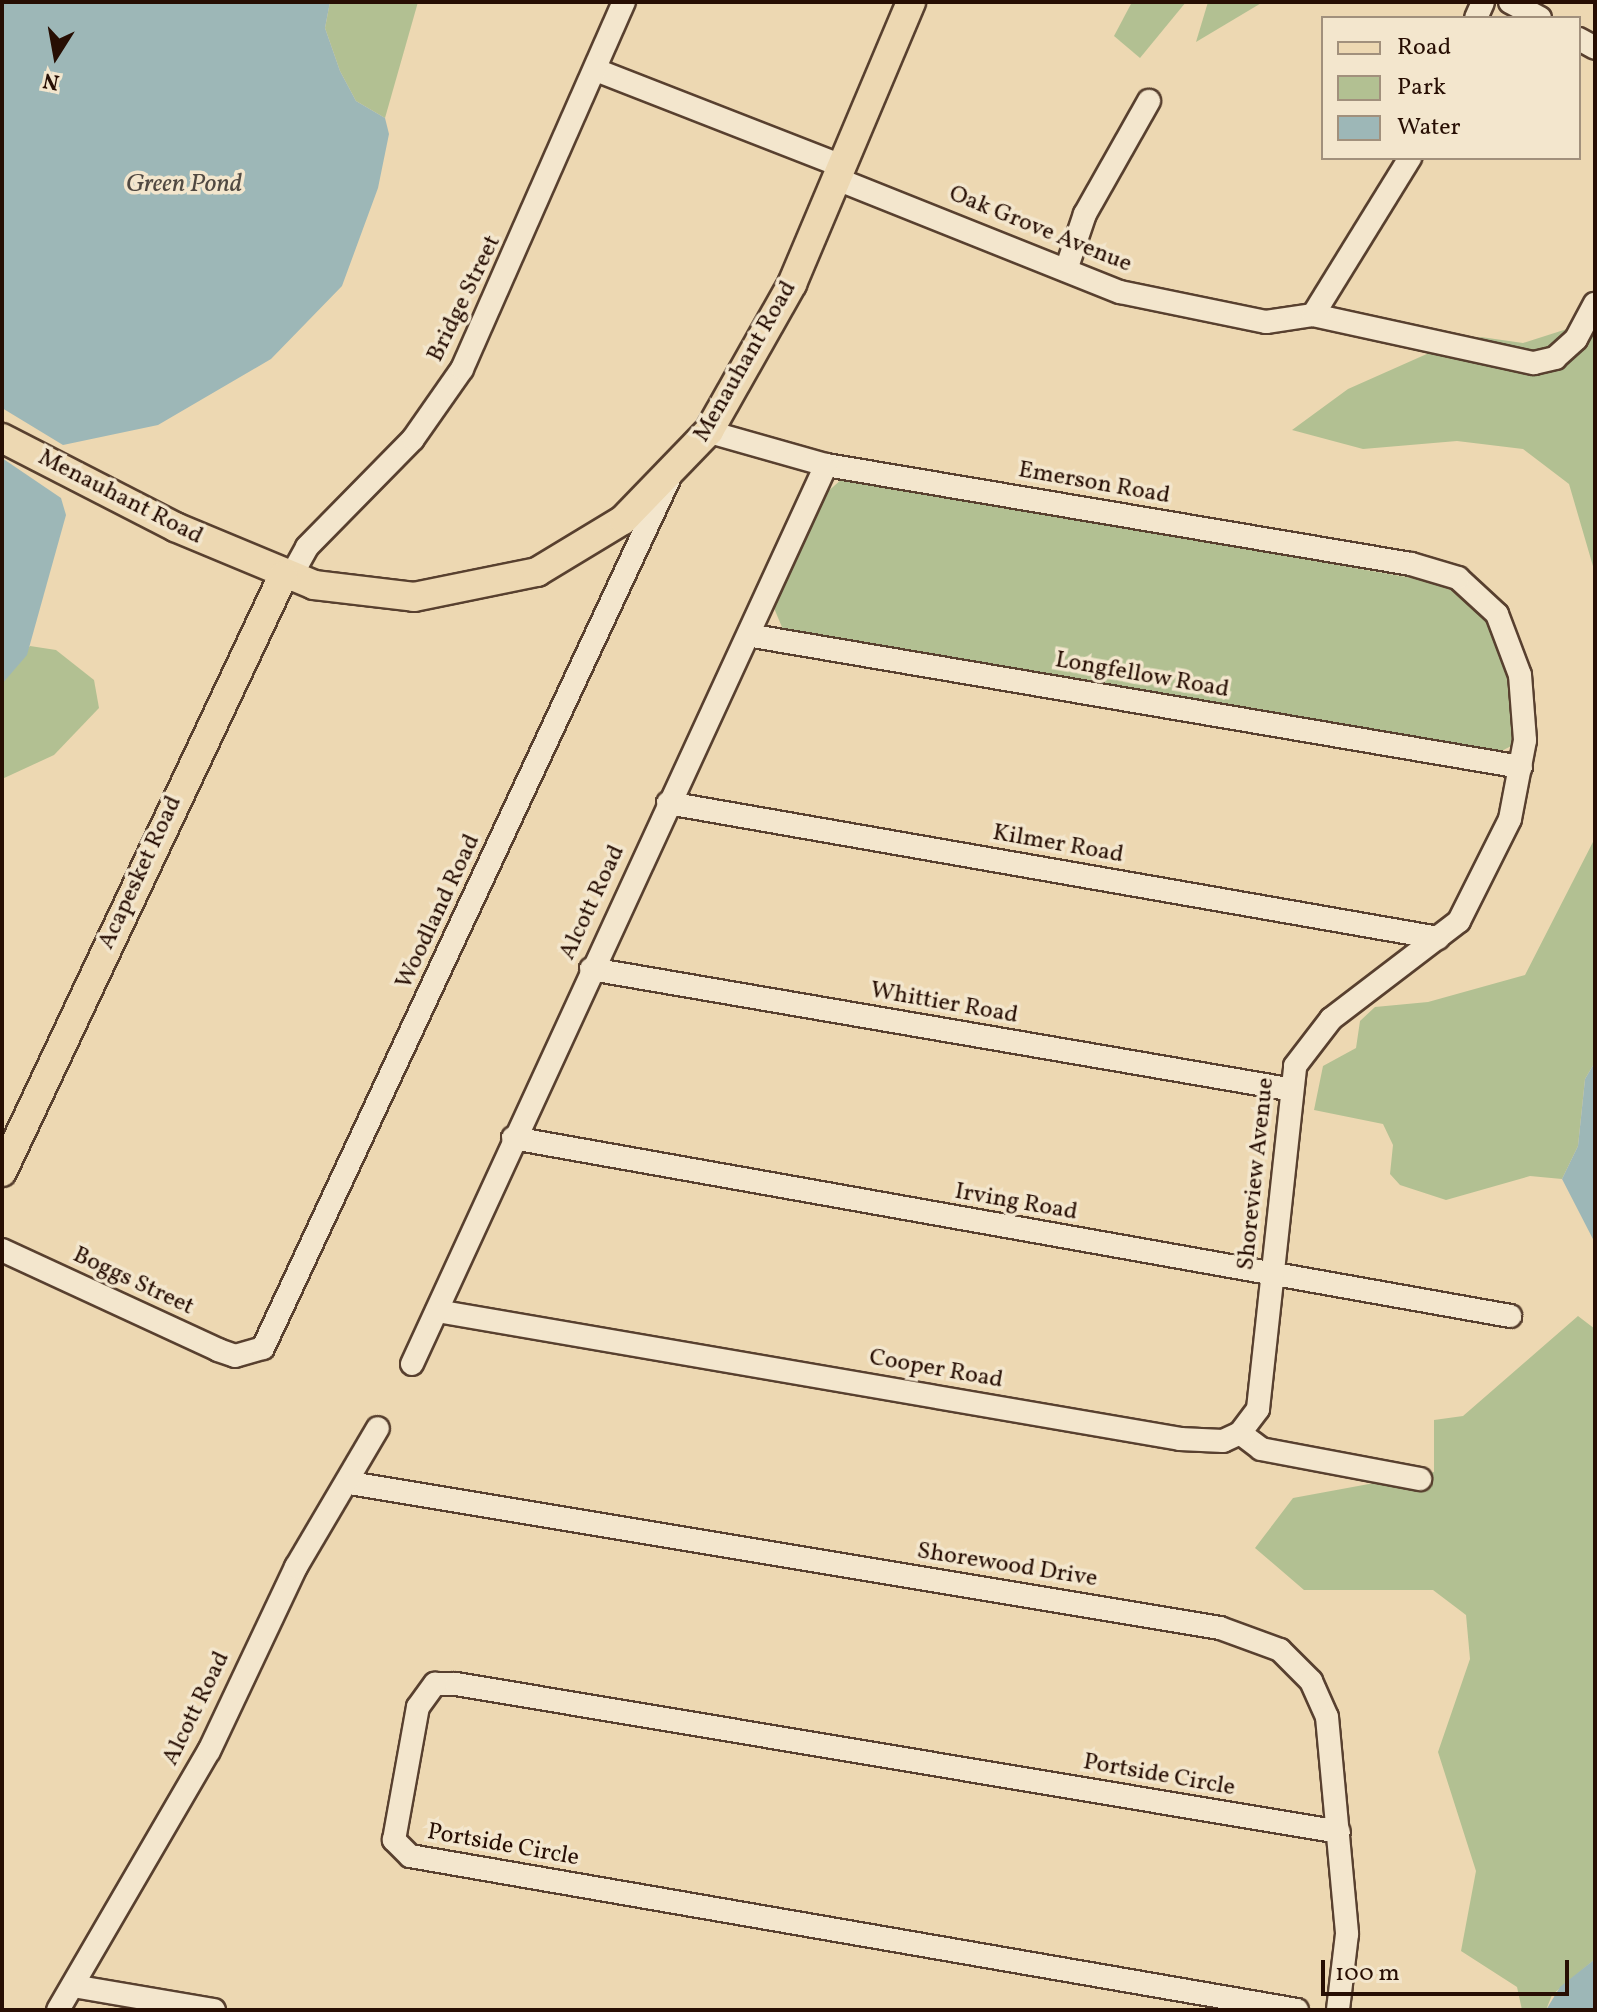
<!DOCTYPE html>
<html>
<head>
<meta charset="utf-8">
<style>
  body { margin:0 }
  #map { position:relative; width:1597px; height:2012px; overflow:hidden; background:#edd8b2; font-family:Vollkorn,serif }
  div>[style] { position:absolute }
  .green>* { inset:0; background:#b2c092 }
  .water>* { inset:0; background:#9db7b7 }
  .roads { filter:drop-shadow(2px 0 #58402f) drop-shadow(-2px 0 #58402f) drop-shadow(0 2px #58402f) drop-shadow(0 -2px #58402f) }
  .minor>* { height:22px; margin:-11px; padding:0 11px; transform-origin:11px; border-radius:11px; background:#f3e6cd }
  .major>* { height:28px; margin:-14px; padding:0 14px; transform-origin:14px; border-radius:14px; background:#edd8b2 }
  span { translate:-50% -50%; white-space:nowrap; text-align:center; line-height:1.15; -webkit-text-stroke:7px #f3e6cd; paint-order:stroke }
  .street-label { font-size:24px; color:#270e03 }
  .water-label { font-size:26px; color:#504942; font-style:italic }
  .frame { position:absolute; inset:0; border:4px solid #270e03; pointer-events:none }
  .legend { position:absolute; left:1321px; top:16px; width:260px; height:144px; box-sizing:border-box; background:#f3e6cd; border:2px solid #a1907c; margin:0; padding:10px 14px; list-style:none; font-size:24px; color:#270e03 }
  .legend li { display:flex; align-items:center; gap:16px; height:40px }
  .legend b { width:40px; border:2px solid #a1907c }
  .north { position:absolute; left:16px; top:16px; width:80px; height:80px; -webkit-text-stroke:6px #f3e6cd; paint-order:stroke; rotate:191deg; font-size:22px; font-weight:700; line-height:32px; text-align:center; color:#270e03 }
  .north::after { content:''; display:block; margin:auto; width:28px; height:36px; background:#270e03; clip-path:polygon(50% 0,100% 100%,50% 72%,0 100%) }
  .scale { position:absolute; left:1321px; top:1960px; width:248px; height:36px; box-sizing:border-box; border:4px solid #270e03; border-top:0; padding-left:10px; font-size:24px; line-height:28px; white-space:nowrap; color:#270e03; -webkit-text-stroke:6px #f3e6cd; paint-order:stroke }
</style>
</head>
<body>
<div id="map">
  <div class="green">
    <i style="clip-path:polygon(330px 2px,418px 2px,385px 118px,356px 101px,340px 71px,325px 28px)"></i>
    <i style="clip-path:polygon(1132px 2px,1186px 2px,1140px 58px,1114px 36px)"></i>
    <i style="clip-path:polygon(1208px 2px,1263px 2px,1196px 42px)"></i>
    <i style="clip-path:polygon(1595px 320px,1595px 573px,1569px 484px,1523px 449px,1457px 441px,1363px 449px,1292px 430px,1348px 389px,1429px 353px,1481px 337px,1523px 343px)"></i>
    <i style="clip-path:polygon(842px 479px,1452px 585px,1484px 609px,1513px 674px,1515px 744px,1494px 755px,784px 632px,774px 608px,826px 493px)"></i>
    <i style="clip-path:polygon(30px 646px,56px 650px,94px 680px,99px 708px,54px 755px,2px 779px,2px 684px)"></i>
    <i style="clip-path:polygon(1595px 838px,1595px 1062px,1585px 1079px,1578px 1146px,1562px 1179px,1530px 1176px,1446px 1200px,1400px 1185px,1390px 1174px,1393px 1145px,1383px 1124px,1314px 1110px,1323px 1066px,1356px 1048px,1360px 1021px,1375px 1007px,1428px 1002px,1525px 975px)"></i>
    <i style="clip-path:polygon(1578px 1316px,1595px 1329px,1595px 1959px,1552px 1995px,1546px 2010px,1522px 2010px,1517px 1987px,1461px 1951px,1476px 1871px,1438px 1752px,1470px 1659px,1466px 1615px,1433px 1590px,1304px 1590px,1255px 1548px,1293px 1498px,1434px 1472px,1434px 1420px,1463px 1416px)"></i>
  </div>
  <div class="water">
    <i style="clip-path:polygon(2px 2px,330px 2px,325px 28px,340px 71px,356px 101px,385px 118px,389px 134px,378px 188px,342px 286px,271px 359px,158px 425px,63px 445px,2px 408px)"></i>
    <i style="clip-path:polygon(2px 458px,61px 498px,66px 515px,27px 655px,2px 684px)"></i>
    <i style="clip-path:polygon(1595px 1062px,1595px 1243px,1562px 1179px,1578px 1146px,1585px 1079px)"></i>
    <i style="clip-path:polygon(1595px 1959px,1595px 2010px,1546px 2010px,1560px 1987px)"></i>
  </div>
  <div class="roads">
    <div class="minor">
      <i style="left:1510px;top:2px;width:34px;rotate:28deg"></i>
      <i style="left:1476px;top:18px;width:17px;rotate:-66deg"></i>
      <i style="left:1579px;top:39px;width:18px;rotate:29deg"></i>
      <i style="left:596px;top:70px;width:264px;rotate:21.3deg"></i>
      <i style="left:837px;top:179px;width:305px;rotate:21.8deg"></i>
      <i style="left:1120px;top:292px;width:149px;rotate:11.6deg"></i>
      <i style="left:1266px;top:322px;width:48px;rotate:-8.5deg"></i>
      <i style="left:1313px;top:315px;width:226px;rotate:12.3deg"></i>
      <i style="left:1534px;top:363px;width:22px;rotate:-13deg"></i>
      <i style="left:1555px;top:358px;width:28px;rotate:-42deg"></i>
      <i style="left:1576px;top:339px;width:40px;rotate:-62deg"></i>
      <i style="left:1066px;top:270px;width:59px;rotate:-71.3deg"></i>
      <i style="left:1085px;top:214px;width:130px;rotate:-60.5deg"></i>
      <i style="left:1313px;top:315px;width:185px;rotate:-58.3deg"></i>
      <i style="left:290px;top:578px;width:35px;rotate:-61deg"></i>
      <i style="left:307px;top:547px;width:151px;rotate:-45.5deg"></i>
      <i style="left:413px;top:439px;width:85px;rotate:-55deg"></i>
      <i style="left:462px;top:369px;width:401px;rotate:-66.2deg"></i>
      <i style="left:753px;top:636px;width:779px;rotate:9.68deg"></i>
      <i style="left:668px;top:803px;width:782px;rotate:9.94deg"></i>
      <i style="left:591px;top:969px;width:707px;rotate:9.77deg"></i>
      <i style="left:513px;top:1138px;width:1013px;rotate:10.12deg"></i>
      <i style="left:2px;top:1250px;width:238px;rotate:24.8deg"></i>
      <i style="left:218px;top:1350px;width:18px;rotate:19deg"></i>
      <i style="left:235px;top:1356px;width:29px;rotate:-16deg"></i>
      <i style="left:263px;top:1348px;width:959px;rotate:-64.96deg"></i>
      <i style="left:437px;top:1311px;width:754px;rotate:9.77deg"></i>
      <i style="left:1180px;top:1439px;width:43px;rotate:2.7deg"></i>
      <i style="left:1223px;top:1441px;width:19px;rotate:-25deg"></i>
      <i style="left:1240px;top:1433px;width:30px;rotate:-53deg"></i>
      <i style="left:1258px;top:1409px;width:345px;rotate:-83.8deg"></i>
      <i style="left:1295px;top:1066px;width:59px;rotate:-52.5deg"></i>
      <i style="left:1331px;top:1019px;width:161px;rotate:-37.4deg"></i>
      <i style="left:1459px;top:921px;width:114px;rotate:-63.4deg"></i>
      <i style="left:1510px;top:819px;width:80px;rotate:-79.2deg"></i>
      <i style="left:1525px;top:740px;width:65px;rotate:-94.4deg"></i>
      <i style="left:1520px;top:675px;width:65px;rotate:-110.7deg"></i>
      <i style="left:1497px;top:614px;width:53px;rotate:-137.3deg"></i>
      <i style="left:1458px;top:578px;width:49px;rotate:-163.4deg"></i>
      <i style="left:1411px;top:564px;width:593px;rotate:-170.39deg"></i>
      <i style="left:826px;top:465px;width:122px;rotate:-164.2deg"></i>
      <i style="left:412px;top:1364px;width:990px;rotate:-65.27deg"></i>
      <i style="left:1240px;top:1433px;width:26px;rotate:37deg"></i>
      <i style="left:1261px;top:1449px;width:162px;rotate:10.7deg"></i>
      <i style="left:350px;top:1483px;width:882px;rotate:9.46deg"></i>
      <i style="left:1220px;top:1628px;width:64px;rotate:20.1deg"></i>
      <i style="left:1280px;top:1650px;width:44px;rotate:45deg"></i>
      <i style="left:1311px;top:1681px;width:39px;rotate:66deg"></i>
      <i style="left:1327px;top:1717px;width:218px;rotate:84.7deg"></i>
      <i style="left:1347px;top:1934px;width:77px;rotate:96.8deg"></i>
      <i style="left:73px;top:1986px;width:143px;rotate:9.7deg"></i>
      <i style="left:58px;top:2010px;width:300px;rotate:-59.8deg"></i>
      <i style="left:209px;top:1751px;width:204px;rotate:-64.7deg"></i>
      <i style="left:296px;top:1567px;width:161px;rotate:-59.5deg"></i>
      <i style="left:1297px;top:2010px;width:900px;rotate:-170.15deg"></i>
      <i style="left:410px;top:1856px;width:23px;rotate:-135deg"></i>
      <i style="left:394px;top:1840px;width:135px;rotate:-79.8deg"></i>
      <i style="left:418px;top:1707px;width:29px;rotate:-54deg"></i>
      <i style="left:435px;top:1684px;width:21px"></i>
      <i style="left:456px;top:1684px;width:895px;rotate:9.51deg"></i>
    </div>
    <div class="major">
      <i style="left:2px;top:438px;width:195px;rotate:27.2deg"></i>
      <i style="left:175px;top:527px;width:151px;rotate:22.6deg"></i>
      <i style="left:314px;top:585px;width:101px;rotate:6.8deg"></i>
      <i style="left:414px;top:597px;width:126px;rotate:-11.5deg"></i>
      <i style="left:537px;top:572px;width:100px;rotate:-31.2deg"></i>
      <i style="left:623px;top:520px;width:124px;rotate:-46deg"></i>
      <i style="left:709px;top:431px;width:169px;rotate:-60.5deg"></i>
      <i style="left:792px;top:284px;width:306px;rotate:-67.1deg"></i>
      <i style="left:2px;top:1172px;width:659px;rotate:-64.76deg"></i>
    </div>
  </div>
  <div class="street-label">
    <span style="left:1040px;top:230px;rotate:22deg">Oak Grove Avenue</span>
    <span style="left:465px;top:299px;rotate:-64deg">Bridge Street</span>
    <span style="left:746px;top:362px;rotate:-60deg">Menauhant Road</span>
    <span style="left:1094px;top:484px;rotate:10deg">Emerson Road</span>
    <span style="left:120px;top:498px;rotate:27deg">Menauhant Road</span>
    <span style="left:1142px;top:676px;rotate:10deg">Longfellow Road</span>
    <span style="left:1058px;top:845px;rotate:10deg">Kilmer Road</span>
    <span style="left:141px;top:873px;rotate:-65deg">Acapesket Road</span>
    <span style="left:593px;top:903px;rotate:-65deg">Alcott Road</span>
    <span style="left:439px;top:912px;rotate:-65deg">Woodland Road</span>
    <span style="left:944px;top:1004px;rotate:10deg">Whittier Road</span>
    <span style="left:1257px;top:1174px;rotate:-84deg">Shoreview Avenue</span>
    <span style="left:1016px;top:1203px;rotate:10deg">Irving Road</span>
    <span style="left:133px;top:1282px;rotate:25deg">Boggs Street</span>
    <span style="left:936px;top:1370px;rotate:10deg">Cooper Road</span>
    <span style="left:1007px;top:1566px;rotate:9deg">Shorewood Drive</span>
    <span style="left:197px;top:1709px;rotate:-64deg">Alcott Road</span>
    <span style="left:1159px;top:1776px;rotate:10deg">Portside Circle</span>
    <span style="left:503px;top:1846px;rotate:10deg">Portside Circle</span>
  </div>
  <div class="water-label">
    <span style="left:184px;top:185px">Green Pond</span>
  </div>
  <div class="frame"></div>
  <ul class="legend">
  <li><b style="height:10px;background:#edd8b2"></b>Road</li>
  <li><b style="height:22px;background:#b2c092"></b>Park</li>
  <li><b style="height:22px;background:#9db7b7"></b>Water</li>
  </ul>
  <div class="north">N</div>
  <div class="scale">100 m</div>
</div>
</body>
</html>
